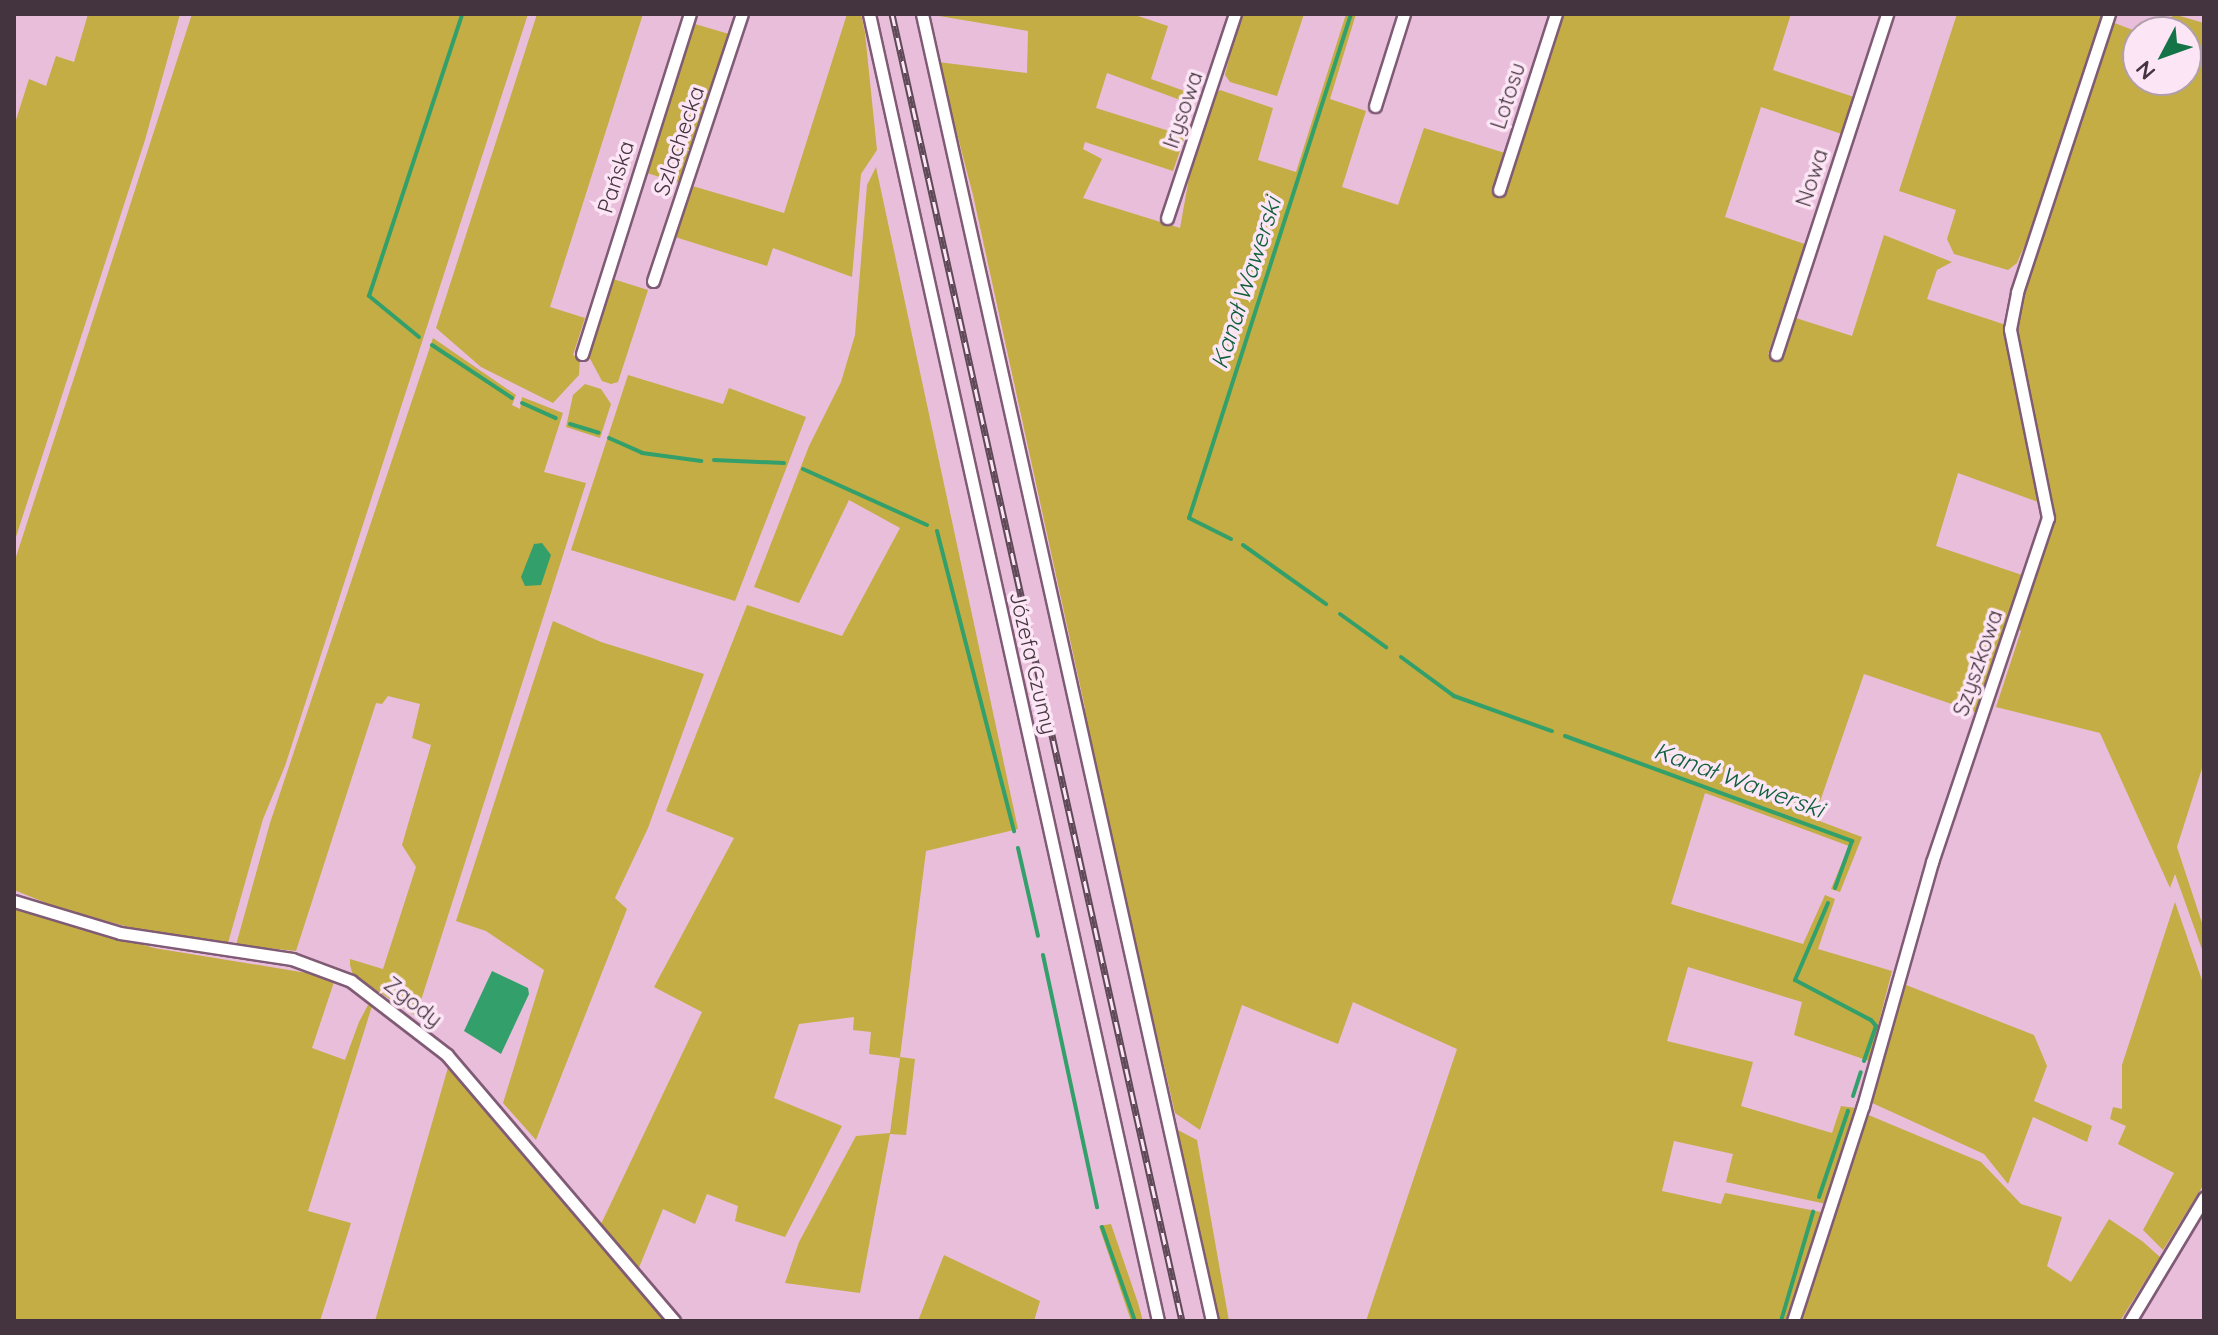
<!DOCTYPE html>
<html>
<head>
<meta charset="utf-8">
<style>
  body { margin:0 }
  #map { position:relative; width:2218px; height:1335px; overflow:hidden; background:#e9bedb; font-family:Quicksand,sans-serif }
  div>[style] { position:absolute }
  .green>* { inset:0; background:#c3ad44 }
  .water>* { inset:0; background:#33a06b }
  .stream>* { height:4px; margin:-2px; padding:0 2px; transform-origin:2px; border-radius:2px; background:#33a06b }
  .roads { filter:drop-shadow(2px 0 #805b75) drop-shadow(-2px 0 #805b75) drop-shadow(0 2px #805b75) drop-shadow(0 -2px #805b75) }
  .minor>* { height:11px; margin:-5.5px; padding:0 5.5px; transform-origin:5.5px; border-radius:5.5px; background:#fff }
  .rail>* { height:7px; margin-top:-3.5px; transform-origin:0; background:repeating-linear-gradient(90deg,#fce6f5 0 12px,#5e4957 0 24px); box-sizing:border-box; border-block:2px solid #5e4957 }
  span { translate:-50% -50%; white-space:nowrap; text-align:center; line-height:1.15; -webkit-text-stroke:7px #fce6f5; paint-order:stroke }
  .street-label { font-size:22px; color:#44343f }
  .water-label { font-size:24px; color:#11603c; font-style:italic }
  .frame { position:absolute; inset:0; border:16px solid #44343f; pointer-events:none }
  .north { position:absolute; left:2122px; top:16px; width:80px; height:80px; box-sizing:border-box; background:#fce6f5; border:2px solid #b29fac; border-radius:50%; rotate:229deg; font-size:22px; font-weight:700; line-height:32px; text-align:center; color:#44343f }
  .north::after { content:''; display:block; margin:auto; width:28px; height:36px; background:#157348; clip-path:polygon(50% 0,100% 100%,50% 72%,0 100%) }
</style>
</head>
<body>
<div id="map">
  <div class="green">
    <i style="clip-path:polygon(88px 14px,180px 14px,145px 140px,14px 543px,14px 126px,29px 79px,46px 86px,56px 56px,74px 62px)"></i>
    <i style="clip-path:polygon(192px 14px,528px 14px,285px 766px,263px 819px,228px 943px,159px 935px,61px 909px,14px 890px,14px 563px)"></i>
    <i style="clip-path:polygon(537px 14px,643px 14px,550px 307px,585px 318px,573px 355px,580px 358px,579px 375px,553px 403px,481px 367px,436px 328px)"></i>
    <i style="clip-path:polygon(847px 14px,861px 14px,865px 33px,877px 150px,861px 174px,852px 277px,773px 248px,767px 266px,672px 236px,689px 185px,784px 213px)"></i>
    <i style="clip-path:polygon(927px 14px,1132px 14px,1168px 26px,1151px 79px,1193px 94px,1199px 91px,1194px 105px,1107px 73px,1096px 108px,1185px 136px,1173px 171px,1085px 142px,1083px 149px,1102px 159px,1083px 198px,1180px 228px,1189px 178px,1213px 96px,1220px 90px,1273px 108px,1258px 160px,1296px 172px,1346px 14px,1356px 14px,1330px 99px,1366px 111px,1342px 187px,1398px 205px,1424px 128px,1505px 153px,1493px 193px,1503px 197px,1562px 14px,1791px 14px,1773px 70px,1854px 97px,1842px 134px,1761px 107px,1725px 217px,1805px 244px,1768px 354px,1783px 358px,1796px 318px,1852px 336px,1884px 235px,1952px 262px,1937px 270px,1927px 299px,2003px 324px,2038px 502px,1958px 473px,1936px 546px,2022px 575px,1975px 712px,1864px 674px,1814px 819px,1862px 837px,1840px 892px,1831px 889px,1849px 846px,1705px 793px,1671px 904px,1803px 944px,1825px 895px,1835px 899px,1818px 949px,1892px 971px,1869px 1061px,1794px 1035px,1802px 1002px,1688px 967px,1667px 1041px,1753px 1062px,1741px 1106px,1832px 1133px,1841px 1106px,1856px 1108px,1826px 1204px,1726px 1182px,1733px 1154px,1674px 1141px,1662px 1191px,1721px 1204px,1725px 1193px,1821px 1212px,1786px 1321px,1366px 1321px,1457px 1049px,1353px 1002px,1338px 1044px,1242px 1005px,1200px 1130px,1175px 1113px,1093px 760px,1077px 711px,1085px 708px,973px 195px,954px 122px,948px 124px,938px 62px,1027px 73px,1028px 31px)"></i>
    <i style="clip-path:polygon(1240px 14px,1304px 14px,1277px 96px,1230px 82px,1225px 75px)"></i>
    <i style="clip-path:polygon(1957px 14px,2103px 14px,2030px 233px,2017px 263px,2008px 270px,1954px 254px,1947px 239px,1956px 210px,1899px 191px)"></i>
    <i style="clip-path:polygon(2173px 14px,2204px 23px,2204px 762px,2177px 847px,2204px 929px,2204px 955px,2175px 874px,2170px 888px,2100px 733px,1996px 707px,2021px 631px,2014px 625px,2052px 519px,2012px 323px,2112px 22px,2138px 32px,2138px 80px,2186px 80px,2186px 32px,2167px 32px)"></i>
    <i style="clip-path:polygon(695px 24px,729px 34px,682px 184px,647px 173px)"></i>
    <i style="clip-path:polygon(876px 167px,1018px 829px,926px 851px,900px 1057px,915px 1059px,906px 1135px,890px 1134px,860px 1293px,785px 1283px,799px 1242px,856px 1136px,890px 1133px,900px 1058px,869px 1054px,871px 1032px,853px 1030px,854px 1017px,799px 1024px,774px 1098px,842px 1126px,785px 1237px,735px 1221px,738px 1206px,707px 1194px,695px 1224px,663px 1209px,638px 1270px,601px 1224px,702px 1012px,654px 987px,734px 838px,666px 811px,747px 605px,842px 636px,900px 528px,849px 500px,799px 603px,754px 587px,809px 446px,841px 382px,855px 335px,867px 185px)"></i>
    <i style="clip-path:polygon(613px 279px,648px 290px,618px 382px,611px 384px,602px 381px,588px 355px)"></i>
    <i style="clip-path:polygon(433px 338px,516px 395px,512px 405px,520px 409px,522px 397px,563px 413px,544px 472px,586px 483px,416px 1016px,353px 975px,350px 965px,350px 959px,383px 969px,416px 867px,402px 845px,431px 745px,412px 738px,420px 704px,388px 696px,382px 704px,376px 703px,296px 951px,236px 945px,270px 823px)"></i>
    <i style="clip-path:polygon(628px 375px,723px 404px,729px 388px,806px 417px,735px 601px,571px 550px)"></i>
    <i style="clip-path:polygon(585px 384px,601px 389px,611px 404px,600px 438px,566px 427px,573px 395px)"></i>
    <i style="clip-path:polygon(553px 621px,601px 642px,704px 674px,648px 828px,615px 898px,627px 909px,536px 1140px,503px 1103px,544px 970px,486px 931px,456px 921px)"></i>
    <i style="clip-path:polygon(2175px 902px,2204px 986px,2204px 1184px,2163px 1250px,2143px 1230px,2174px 1173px,2118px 1144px,2126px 1126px,2110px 1119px,2113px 1107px,2122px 1109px,2122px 1065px)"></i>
    <i style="clip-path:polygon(14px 906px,154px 948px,319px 975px,334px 982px,312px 1048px,345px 1060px,359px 1022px,369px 1003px,372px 1006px,308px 1211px,351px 1223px,320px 1321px,14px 1321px)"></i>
    <i style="clip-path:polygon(1906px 985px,2034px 1035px,2047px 1066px,2034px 1101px,2092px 1126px,2087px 1142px,2033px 1117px,2008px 1184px,1984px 1154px,1870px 1102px)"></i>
    <i style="clip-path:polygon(449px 1064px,490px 1118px,664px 1321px,375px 1321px)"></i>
    <i style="clip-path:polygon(1866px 1114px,1981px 1162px,2021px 1204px,2062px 1217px,2047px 1266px,2071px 1282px,2109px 1219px,2142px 1241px,2160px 1257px,2120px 1321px,1801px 1321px)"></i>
    <i style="clip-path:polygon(1172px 1127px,1197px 1140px,1229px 1321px,1217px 1321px)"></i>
    <i style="clip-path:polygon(1111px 1224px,1138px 1303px,1143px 1321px,1131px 1321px,1099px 1226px)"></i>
    <i style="clip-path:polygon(944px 1255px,1040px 1301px,1034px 1321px,918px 1321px)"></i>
  </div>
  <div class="water">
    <i style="clip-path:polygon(542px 543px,551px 555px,541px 585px,525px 586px,521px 577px,534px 544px)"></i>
    <i style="clip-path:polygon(492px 971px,528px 988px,529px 994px,501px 1054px,464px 1031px)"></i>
  </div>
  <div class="stream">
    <i style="left:419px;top:337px;width:65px;rotate:-140.6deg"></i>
    <i style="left:369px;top:296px;width:297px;rotate:-71.7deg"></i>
    <i style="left:432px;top:345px;width:96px;rotate:33.5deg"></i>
    <i style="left:522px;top:403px;width:37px;rotate:24deg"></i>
    <i style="left:570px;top:424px;width:30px;rotate:17deg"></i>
    <i style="left:609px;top:438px;width:36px;rotate:24deg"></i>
    <i style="left:642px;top:453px;width:60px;rotate:7.7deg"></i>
    <i style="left:714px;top:460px;width:70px;rotate:2.5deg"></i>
    <i style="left:803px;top:469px;width:136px;rotate:24.3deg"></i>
    <i style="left:937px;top:531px;width:310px;rotate:75.6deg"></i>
    <i style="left:1231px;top:539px;width:47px;rotate:-153.4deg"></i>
    <i style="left:1189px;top:518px;width:529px;rotate:-72.18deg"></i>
    <i style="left:1243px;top:545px;width:102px;rotate:35.4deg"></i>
    <i style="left:1340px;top:614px;width:57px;rotate:35.7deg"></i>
    <i style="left:1401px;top:657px;width:66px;rotate:36.3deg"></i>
    <i style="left:1454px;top:696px;width:104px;rotate:19.7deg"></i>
    <i style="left:1565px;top:736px;width:306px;rotate:20.1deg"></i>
    <i style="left:1852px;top:841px;width:50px;rotate:109.9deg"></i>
    <i style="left:1018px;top:848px;width:90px;rotate:77.2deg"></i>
    <i style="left:1828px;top:903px;width:84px;rotate:113.2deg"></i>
    <i style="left:1795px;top:980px;width:86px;rotate:27.8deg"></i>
    <i style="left:1871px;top:1020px;width:8px;rotate:50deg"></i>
    <i style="left:1876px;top:1026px;width:37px;rotate:109deg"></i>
    <i style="left:1043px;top:955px;width:258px;rotate:77.9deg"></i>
    <i style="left:1853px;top:1096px;width:25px;rotate:-72deg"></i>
    <i style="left:1819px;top:1197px;width:91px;rotate:-71.4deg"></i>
    <i style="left:1102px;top:1227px;width:100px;rotate:70.7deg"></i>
    <i style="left:1781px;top:1321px;width:114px;rotate:-73.6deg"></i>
  </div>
  <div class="roads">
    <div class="minor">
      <i style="left:869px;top:14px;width:1339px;rotate:77.53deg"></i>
      <i style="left:922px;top:14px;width:1339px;rotate:77.49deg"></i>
      <i style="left:1375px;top:106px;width:96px;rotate:-72.5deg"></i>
      <i style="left:1499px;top:190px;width:185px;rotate:-72.1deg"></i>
      <i style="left:1167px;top:218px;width:215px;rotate:-71.6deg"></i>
      <i style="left:653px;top:281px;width:281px;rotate:-71.6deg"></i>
      <i style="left:582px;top:354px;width:357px;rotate:-72.4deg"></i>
      <i style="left:1776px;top:354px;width:358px;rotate:-71.9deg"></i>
      <i style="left:14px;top:901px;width:111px;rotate:16.8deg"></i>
      <i style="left:120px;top:933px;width:174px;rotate:8.6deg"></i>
      <i style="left:292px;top:959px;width:63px;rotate:20.4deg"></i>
      <i style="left:351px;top:981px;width:121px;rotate:37.6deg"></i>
      <i style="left:447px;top:1055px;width:350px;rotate:49.5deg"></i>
      <i style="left:1793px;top:1321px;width:226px;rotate:-72deg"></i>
      <i style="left:1863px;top:1106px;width:254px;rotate:-74.2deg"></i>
      <i style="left:1932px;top:862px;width:363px;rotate:-71.4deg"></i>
      <i style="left:2048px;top:518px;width:193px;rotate:-101.4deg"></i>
      <i style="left:2010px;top:329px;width:38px;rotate:-79deg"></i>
      <i style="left:2017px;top:292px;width:293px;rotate:-71.7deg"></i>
      <i style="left:2130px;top:1321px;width:144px;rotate:-59deg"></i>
    </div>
  </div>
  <div class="rail">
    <i style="left:892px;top:14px;width:1339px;rotate:77.49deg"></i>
  </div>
  <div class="street-label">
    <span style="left:1508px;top:96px;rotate:-72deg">Lotosu</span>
    <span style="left:1183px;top:110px;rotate:-71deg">Irysowa</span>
    <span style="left:679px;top:141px;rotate:-71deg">Szlachecka</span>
    <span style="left:616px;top:177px;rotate:-72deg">Pańska</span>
    <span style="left:1812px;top:178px;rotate:-72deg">Nowa</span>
    <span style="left:1033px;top:663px;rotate:77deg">Józefa Czumy</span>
    <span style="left:1978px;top:663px;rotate:-71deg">Szyszkowa</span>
    <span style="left:413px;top:1002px;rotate:38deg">Zgody</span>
  </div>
  <div class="water-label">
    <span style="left:1246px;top:283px;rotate:-72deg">Kanał Wawerski</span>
    <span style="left:1739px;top:780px;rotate:20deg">Kanał Wawerski</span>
  </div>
  <div class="frame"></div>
  <div class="north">N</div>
</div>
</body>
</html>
